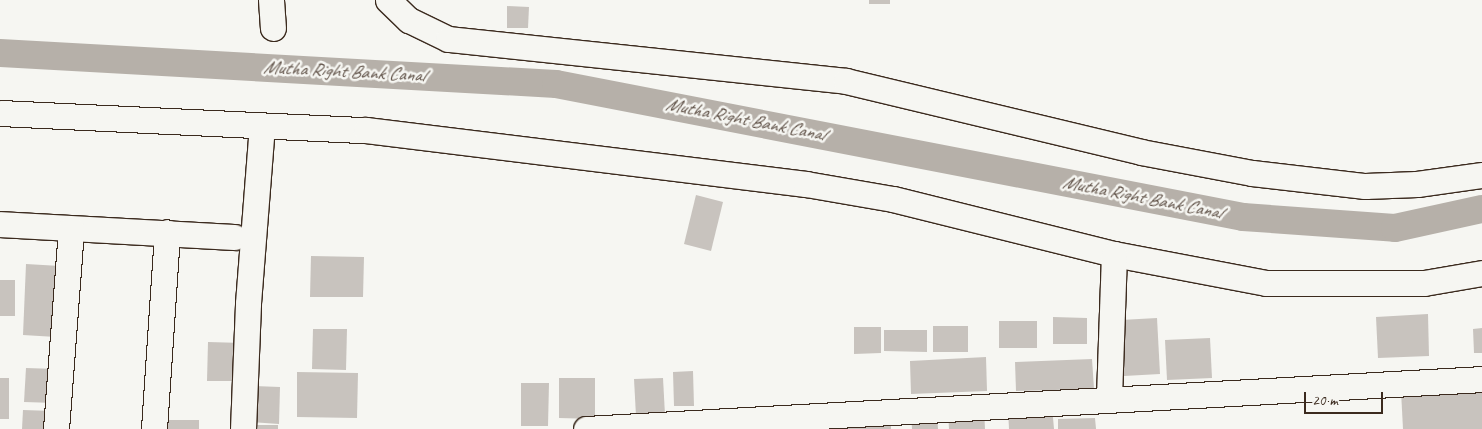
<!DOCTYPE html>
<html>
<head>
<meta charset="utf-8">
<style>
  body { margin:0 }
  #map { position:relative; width:1482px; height:429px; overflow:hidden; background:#f6f6f2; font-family:Caveat,sans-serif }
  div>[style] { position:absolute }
  .canal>* { height:28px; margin:-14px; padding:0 14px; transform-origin:14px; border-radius:14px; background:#b6b0a9 }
  .building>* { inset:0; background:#c8c3be }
  .roads { filter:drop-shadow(1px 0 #3b2a1e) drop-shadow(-1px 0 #3b2a1e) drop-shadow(0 1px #3b2a1e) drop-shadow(0 -1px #3b2a1e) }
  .street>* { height:25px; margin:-12.5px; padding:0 12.5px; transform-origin:12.5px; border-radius:12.5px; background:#f6f6f2 }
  span { translate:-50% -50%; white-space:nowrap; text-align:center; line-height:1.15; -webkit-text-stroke:5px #f6f6f2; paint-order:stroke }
  .water-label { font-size:19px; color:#605248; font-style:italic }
  .scale { position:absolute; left:1304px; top:392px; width:79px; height:22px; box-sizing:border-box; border:2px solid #3b2a1e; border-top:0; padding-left:6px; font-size:15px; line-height:18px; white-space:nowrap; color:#3b2a1e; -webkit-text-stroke:4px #f6f6f2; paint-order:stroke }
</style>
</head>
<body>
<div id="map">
  <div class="canal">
    <i style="left:0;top:53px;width:557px;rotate:3.19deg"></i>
    <i style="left:556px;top:84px;width:700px;rotate:10.96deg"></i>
    <i style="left:1243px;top:217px;width:152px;rotate:4.1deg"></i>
    <i style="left:1395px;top:228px;width:89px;rotate:-12.3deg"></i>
  </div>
  <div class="building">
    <i style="clip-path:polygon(869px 0,890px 0,890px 4px,869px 4px)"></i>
    <i style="clip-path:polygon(507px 6px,529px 7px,528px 28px,507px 28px)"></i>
    <i style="clip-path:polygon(696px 195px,723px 202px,711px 251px,684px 244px)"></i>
    <i style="clip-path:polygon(311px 256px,364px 257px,363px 297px,310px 297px)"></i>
    <i style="clip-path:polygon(26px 264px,60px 266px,56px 337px,23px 335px)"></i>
    <i style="clip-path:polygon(0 280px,15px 280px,15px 316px,0 316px)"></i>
    <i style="clip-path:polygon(1428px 314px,1429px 356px,1378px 358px,1376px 317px)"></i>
    <i style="clip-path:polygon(1053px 317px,1087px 318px,1087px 344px,1053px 344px)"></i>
    <i style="clip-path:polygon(1157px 318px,1160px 374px,1124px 376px,1121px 320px)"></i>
    <i style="clip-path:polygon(999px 321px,1037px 321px,1037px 348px,999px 348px)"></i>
    <i style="clip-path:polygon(933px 326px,968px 326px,968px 352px,933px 352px)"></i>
    <i style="clip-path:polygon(854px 327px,881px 327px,881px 353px,854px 354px)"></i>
    <i style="clip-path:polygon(1482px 328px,1482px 353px,1474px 353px,1473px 329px)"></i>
    <i style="clip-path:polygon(313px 329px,347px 329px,346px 370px,312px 369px)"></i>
    <i style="clip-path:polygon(884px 330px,927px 330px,927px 352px,884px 351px)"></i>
    <i style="clip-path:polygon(1210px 338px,1212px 378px,1167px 380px,1165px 340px)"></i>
    <i style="clip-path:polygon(208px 342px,243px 343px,242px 381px,207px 381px)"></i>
    <i style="clip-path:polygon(986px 357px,987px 391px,911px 394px,910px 361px)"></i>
    <i style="clip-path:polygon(1092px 359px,1094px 389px,1016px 391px,1015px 362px)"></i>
    <i style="clip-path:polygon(26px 368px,56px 369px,55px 403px,24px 402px)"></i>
    <i style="clip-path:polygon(693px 371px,694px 406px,674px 406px,673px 372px)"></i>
    <i style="clip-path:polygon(297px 372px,358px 373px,357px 418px,297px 417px)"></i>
    <i style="clip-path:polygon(0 378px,9px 378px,9px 419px,0 419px)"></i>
    <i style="clip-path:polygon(559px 378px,595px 378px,595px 419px,559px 418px)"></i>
    <i style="clip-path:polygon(663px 378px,665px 415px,636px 416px,634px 379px)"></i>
    <i style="clip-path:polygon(521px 383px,549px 383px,548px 426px,521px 426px)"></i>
    <i style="clip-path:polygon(251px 386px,280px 387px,279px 424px,250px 422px)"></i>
    <i style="clip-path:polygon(1482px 387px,1482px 429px,1403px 429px,1401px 391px)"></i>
    <i style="clip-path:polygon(1052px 406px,1054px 429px,1009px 429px,1008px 409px)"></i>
    <i style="clip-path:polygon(984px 408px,985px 429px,949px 429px,948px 411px)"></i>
    <i style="clip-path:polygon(23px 410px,53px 411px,52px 429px,22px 429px)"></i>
    <i style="clip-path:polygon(937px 413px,938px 429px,912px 429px,911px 414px)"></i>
    <i style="clip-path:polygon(891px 416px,891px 429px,846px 429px,845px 418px)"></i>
    <i style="clip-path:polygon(1095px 418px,1096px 429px,1058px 429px,1058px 419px)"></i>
    <i style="clip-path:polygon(165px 420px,199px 420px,199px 429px,165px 429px)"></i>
    <i style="clip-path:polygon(248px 425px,278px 425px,278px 429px,248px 429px)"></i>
  </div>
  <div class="roads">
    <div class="street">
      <i style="left:271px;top:0;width:28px;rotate:86deg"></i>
      <i style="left:388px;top:0;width:29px;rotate:44deg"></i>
      <i style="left:409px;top:20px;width:43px;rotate:26deg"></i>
      <i style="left:448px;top:39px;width:400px;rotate:6deg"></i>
      <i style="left:846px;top:81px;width:303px;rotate:13.5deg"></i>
      <i style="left:1141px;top:152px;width:113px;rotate:10.7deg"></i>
      <i style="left:1252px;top:173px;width:114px;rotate:6.6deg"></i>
      <i style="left:1365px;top:186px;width:52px;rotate:-2.2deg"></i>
      <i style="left:1417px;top:184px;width:66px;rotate:-7.9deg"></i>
      <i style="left:0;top:113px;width:366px;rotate:2.7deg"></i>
      <i style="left:366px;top:130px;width:443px;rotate:7deg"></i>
      <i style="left:806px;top:184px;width:88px;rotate:9.8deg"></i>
      <i style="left:893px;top:199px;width:228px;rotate:14deg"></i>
      <i style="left:1114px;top:254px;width:155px;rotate:10.8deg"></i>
      <i style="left:1266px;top:283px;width:158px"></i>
      <i style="left:1424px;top:283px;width:59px;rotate:-9.8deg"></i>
      <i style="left:0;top:224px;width:235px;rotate:3.2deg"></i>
      <i style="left:1109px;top:397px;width:143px;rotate:-88deg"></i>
      <i style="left:56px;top:429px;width:201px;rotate:-85.7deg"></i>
      <i style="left:154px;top:429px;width:197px;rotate:-86.2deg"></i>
      <i style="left:243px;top:429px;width:126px;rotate:-87.7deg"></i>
      <i style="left:248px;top:303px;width:177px;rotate:-85.5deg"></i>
      <i style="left:586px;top:429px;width:897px;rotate:-3.19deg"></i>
    </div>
  </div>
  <div class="water-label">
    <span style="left:344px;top:72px;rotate:3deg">Mutha Right Bank Canal</span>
    <span style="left:745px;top:120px;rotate:11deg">Mutha Right Bank Canal</span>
    <span style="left:1142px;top:198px;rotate:11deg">Mutha Right Bank Canal</span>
  </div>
  <div class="scale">20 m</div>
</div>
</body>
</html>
